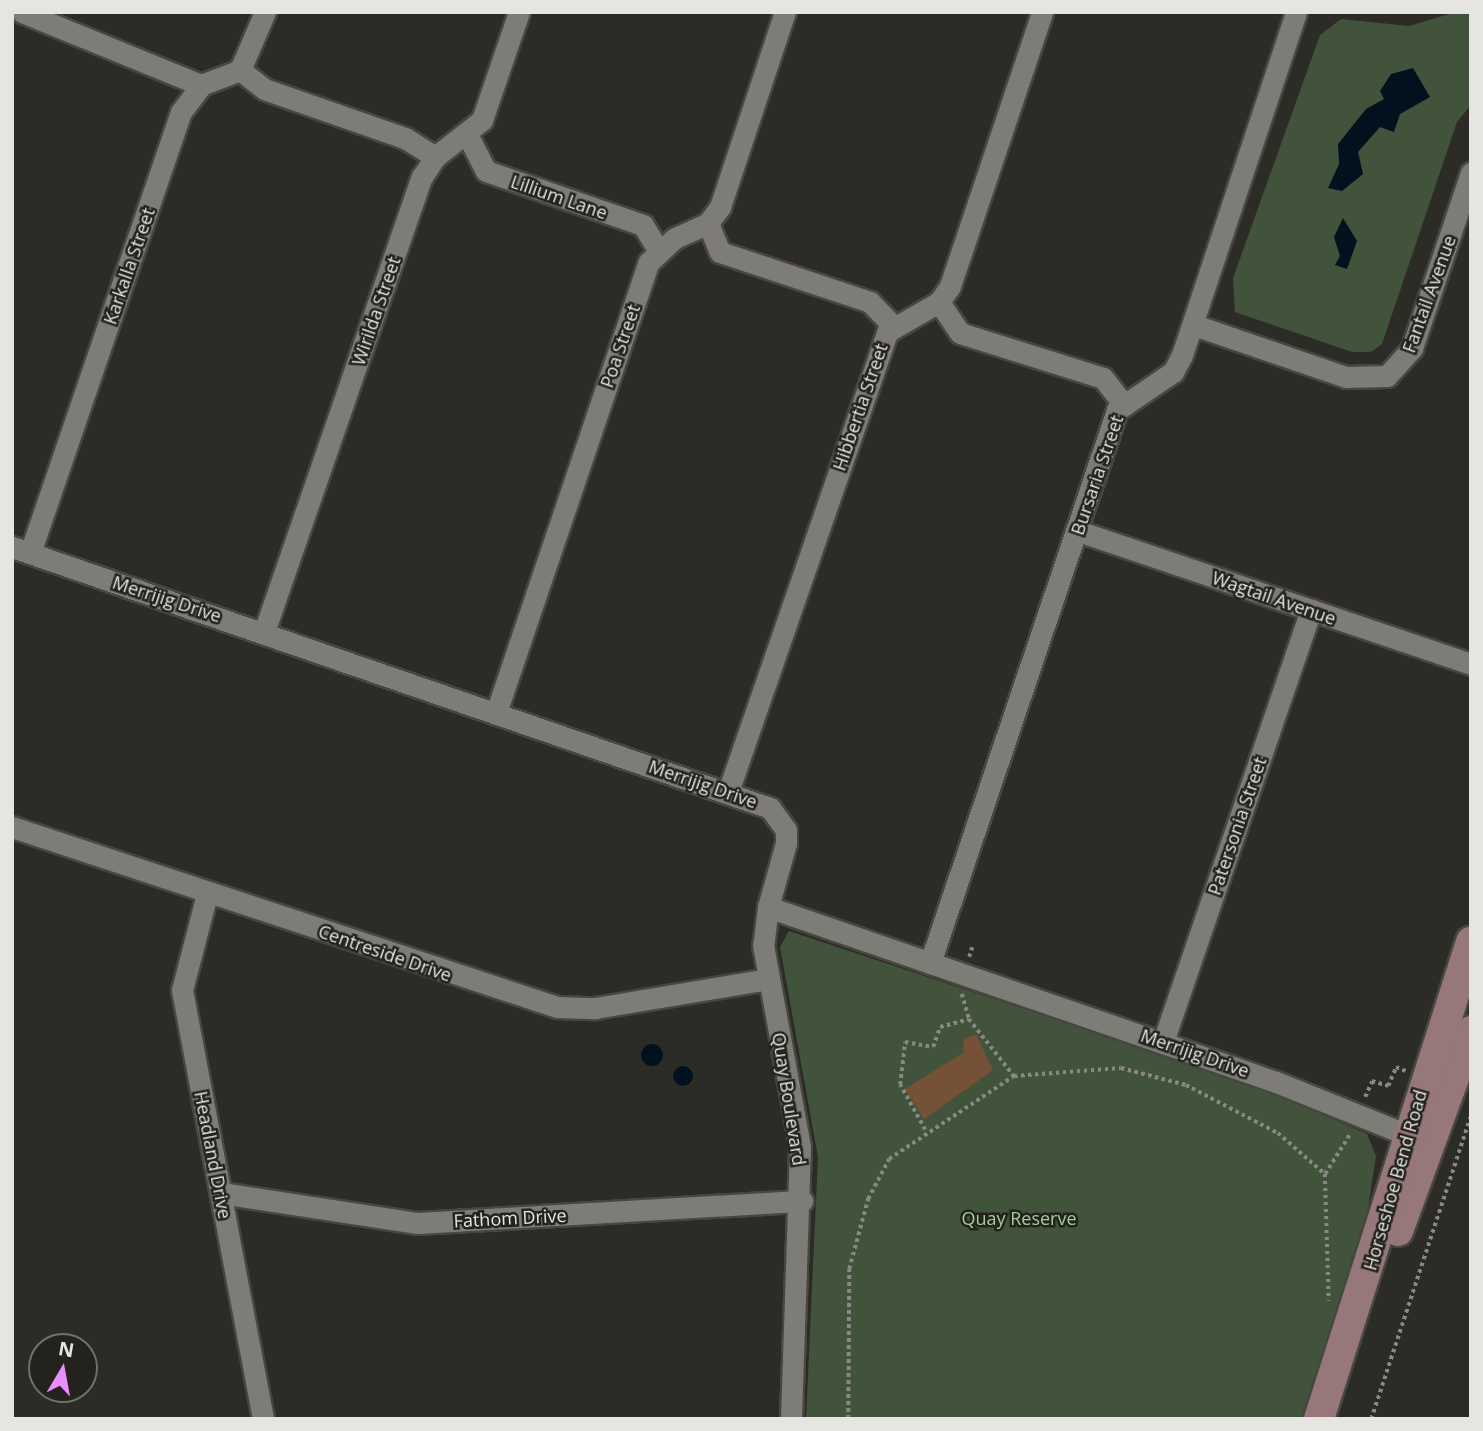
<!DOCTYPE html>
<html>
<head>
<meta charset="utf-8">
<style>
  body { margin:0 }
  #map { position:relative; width:1483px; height:1431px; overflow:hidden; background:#2d2b26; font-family:"Open Sans",sans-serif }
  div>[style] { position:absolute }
  .green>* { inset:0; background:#41533b }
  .water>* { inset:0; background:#01121e }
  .round { border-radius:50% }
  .building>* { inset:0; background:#755237 }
  .path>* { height:3.5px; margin-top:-1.75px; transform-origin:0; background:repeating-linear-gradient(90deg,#898883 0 3.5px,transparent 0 7px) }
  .roads { filter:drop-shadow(2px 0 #474641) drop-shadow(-2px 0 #474641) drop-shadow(0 2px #474641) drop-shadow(0 -2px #474641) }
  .street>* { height:21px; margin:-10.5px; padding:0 10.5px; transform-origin:10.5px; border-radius:10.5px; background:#7e7c76 }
  .secondary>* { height:30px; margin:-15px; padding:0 15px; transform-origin:15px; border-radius:15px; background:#96787a }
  span { translate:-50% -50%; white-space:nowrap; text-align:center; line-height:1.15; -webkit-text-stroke:5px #23221d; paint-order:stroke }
  .street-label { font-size:18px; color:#e6e5e1 }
  .park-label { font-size:18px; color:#a3ce94 }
  .frame { position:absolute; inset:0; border:14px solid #e6e5e1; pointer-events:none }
  .north { position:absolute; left:28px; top:1333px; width:70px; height:70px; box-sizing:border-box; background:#23221d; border:2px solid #71706b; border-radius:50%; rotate:10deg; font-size:19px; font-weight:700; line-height:28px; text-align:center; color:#e6e5e1 }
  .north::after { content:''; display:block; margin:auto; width:24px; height:32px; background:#e98efe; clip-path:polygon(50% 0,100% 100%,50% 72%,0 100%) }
</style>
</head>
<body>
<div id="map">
  <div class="green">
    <i style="clip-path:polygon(1456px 12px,1471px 12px,1471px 105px,1457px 122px,1382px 344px,1371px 352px,1352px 352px,1235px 312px,1233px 278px,1320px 35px,1341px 19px,1409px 26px)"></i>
    <i style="clip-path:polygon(789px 931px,1262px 1088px,1367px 1134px,1376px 1156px,1362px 1248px,1305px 1419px,806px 1419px,818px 1157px,780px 947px)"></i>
  </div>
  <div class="water">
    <i style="clip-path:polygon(1413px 68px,1430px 97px,1400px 114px,1394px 132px,1380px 127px,1358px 152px,1363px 174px,1342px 191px,1328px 188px,1339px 164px,1338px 144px,1366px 109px,1384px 99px,1380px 91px,1391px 74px)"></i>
    <i style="clip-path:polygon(1343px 218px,1357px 241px,1347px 269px,1335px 265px,1340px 256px,1334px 237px)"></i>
    <i class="round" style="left:641px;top:1044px;width:22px;height:22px"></i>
    <i class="round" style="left:673px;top:1066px;width:20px;height:20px"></i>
  </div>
  <div class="building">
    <i style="clip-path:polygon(976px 1034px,993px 1070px,924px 1119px,905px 1089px,963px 1053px,964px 1039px)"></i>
  </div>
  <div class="path">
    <i style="left:969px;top:957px;width:10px;rotate:-73deg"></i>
    <i style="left:962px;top:994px;width:26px;rotate:74deg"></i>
    <i style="left:1365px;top:1097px;width:17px;rotate:-66deg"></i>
    <i style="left:1372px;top:1081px;width:17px;rotate:17deg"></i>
    <i style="left:1388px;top:1086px;width:21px;rotate:-67deg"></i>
    <i style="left:1396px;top:1067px;width:11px;rotate:22deg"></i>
    <i style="left:925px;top:1130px;width:51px;rotate:-119.1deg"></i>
    <i style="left:900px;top:1085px;width:43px;rotate:-83.4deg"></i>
    <i style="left:905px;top:1042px;width:28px;rotate:10deg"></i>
    <i style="left:933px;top:1047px;width:21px;rotate:-71deg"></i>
    <i style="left:940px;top:1027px;width:30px;rotate:-15deg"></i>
    <i style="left:969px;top:1019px;width:73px;rotate:51.7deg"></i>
    <i style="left:1325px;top:1174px;width:47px;rotate:-58deg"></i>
    <i style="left:848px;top:1419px;width:150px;rotate:-89.6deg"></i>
    <i style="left:849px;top:1269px;width:73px;rotate:-74.8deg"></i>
    <i style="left:868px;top:1199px;width:45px;rotate:-62.3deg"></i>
    <i style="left:889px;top:1159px;width:150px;rotate:-33.6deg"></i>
    <i style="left:1014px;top:1076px;width:107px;rotate:-4.3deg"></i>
    <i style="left:1121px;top:1068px;width:67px;rotate:14.7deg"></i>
    <i style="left:1186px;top:1085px;width:104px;rotate:27.6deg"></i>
    <i style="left:1278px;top:1133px;width:62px;rotate:41.1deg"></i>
    <i style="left:1325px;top:1174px;width:127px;rotate:88.2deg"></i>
    <i style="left:1371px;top:1419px;width:320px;rotate:-71.8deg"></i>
  </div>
  <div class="roads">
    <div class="street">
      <i style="left:22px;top:12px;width:193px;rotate:22.2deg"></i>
      <i style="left:240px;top:70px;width:31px;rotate:38deg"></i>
      <i style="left:264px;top:89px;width:149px;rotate:19.2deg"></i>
      <i style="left:405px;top:138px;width:36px;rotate:32deg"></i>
      <i style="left:468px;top:136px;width:39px;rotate:63deg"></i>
      <i style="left:486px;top:171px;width:166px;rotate:19deg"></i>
      <i style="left:643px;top:225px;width:29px;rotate:59deg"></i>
      <i style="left:708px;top:223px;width:31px;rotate:68deg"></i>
      <i style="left:720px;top:252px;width:158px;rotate:18.4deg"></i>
      <i style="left:870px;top:302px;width:33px;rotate:46deg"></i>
      <i style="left:939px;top:302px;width:37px;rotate:56deg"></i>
      <i style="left:960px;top:333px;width:150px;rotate:17.5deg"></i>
      <i style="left:1103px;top:378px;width:33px;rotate:52deg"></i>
      <i style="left:1194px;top:325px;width:161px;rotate:18.9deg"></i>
      <i style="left:1346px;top:377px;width:41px;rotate:-1.4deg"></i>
      <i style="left:1387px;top:376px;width:38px;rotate:-48deg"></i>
      <i style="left:1412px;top:348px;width:185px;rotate:-71.4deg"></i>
      <i style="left:1078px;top:531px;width:415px;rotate:18.7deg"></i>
      <i style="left:12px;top:547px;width:802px;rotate:19deg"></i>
      <i style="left:770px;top:808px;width:27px;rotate:54deg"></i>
      <i style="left:786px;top:830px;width:13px;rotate:90deg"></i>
      <i style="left:786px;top:843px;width:66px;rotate:105.7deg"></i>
      <i style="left:768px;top:907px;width:537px;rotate:19.01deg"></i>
      <i style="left:1276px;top:1082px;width:155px;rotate:21.9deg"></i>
      <i style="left:30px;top:553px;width:466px;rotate:-71.1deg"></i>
      <i style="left:181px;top:112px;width:34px;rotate:-53deg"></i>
      <i style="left:201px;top:85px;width:42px;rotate:-21deg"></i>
      <i style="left:240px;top:70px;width:63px;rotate:-66.7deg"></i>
      <i style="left:264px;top:632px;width:482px;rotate:-70.9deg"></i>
      <i style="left:422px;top:177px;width:24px;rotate:-57deg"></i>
      <i style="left:435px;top:157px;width:60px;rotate:-38.2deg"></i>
      <i style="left:482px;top:120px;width:114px;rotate:-71.1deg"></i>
      <i style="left:496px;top:713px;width:476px;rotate:-71.3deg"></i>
      <i style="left:649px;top:262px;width:35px;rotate:-43deg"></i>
      <i style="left:675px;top:238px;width:36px;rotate:-24deg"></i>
      <i style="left:708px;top:223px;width:20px;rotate:-53deg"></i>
      <i style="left:720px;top:207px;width:206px;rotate:-71.6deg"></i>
      <i style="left:728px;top:792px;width:487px;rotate:-70.9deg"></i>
      <i style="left:887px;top:332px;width:60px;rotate:-30deg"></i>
      <i style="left:939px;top:302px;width:19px;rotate:-55deg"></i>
      <i style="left:950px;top:286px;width:289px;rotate:-71.4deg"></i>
      <i style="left:12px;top:827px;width:574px;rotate:18.28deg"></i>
      <i style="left:557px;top:1007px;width:38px;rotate:2deg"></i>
      <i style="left:595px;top:1008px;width:175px;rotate:-9.5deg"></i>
      <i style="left:207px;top:894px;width:99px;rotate:104.6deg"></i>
      <i style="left:182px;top:990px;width:437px;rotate:79.3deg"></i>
      <i style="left:768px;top:907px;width:38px;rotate:97deg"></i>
      <i style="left:763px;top:945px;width:205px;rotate:79.6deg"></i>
      <i style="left:800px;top:1147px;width:272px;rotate:91.9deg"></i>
      <i style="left:930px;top:963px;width:584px;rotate:-71.32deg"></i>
      <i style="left:1117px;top:410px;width:68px;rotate:-34.2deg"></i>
      <i style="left:1173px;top:372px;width:19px;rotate:-62deg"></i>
      <i style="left:1182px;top:355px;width:361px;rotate:-71.6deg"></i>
      <i style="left:1163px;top:1042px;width:457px;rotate:-71.1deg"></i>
      <i style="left:221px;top:1193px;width:199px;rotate:8.7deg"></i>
      <i style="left:418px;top:1223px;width:385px;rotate:-3.3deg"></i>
    </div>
    <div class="secondary">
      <i style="left:1398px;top:1231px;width:213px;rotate:-69.9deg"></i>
      <i style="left:1319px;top:1419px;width:501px;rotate:-72.33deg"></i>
    </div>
  </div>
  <div class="street-label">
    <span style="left:559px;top:197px;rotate:19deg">Lillium Lane</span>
    <span style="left:129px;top:266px;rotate:-71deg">Karkalla Street</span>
    <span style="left:1429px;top:294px;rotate:-70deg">Fantail Avenue</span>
    <span style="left:376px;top:311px;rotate:-71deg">Wirilda Street</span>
    <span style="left:620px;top:346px;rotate:-71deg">Poa Street</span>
    <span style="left:860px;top:407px;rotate:-71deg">Hibbertia Street</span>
    <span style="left:1097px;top:475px;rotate:-71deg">Bursaria Street</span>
    <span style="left:1274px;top:598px;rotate:19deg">Wagtail Avenue</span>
    <span style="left:167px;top:599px;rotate:18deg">Merrijig Drive</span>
    <span style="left:703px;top:784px;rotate:19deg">Merrijig Drive</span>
    <span style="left:1237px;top:826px;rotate:-71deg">Patersonia Street</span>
    <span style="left:385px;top:953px;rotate:19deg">Centreside Drive</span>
    <span style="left:1195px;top:1053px;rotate:19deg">Merrijig Drive</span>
    <span style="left:789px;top:1099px;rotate:81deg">Quay Boulevard</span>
    <span style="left:213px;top:1155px;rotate:79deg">Headland Drive</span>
    <span style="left:1395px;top:1180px;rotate:-74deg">Horseshoe Bend Road</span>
    <span style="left:510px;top:1218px;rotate:-3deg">Fathom Drive</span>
  </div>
  <div class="park-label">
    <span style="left:1019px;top:1218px">Quay Reserve</span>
  </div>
  <div class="frame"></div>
  <div class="north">N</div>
</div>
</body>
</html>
